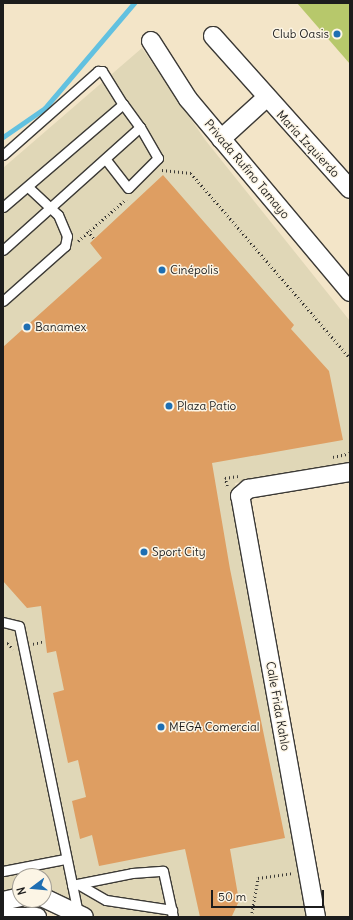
<!DOCTYPE html>
<html>
<head>
<meta charset="utf-8">
<style>
  body { margin:0 }
  #map { position:relative; width:353px; height:920px; overflow:hidden; background:#f3e5c8; font-family:Delius,sans-serif }
  div>[style] { position:absolute }
  .built>* { inset:0; background:#e0d7b7 }
  .green>* { inset:0; background:#b7c86b }
  .stream>* { height:4.5px; margin:-2.25px; padding:0 2.25px; transform-origin:2.25px; border-radius:2.25px; background:#62c1e0 }
  .building>* { inset:0; background:#de9e62 }
  .path>* { height:2.5px; margin-top:-1.25px; transform-origin:0; background:repeating-linear-gradient(90deg,#3c3a36 0 1px,transparent 0 4px) }
  .roads { filter:drop-shadow(1px 0 #3c3a36) drop-shadow(-1px 0 #3c3a36) drop-shadow(0 1px #3c3a36) drop-shadow(0 -1px #3c3a36) }
  .lane>* { height:9px; margin:-4.5px; padding:0 4.5px; transform-origin:4.5px; border-radius:4.5px; background:#fff }
  .street>* { height:18px; margin:-9px; padding:0 9px; transform-origin:9px; border-radius:9px; background:#fff }
  .dots>* { width:11px; height:11px; translate:-50% -50%; box-sizing:border-box; border:2px solid #fcf5e5; border-radius:50% }
  span { translate:-50% -50%; white-space:nowrap; text-align:center; line-height:1.15; -webkit-text-stroke:3px #fcf5e5; paint-order:stroke }
  .poi-label { font-size:12px; color:#1c1c1c }
  .right { translate:-100% -50%; text-align:right }
  .left { translate:0 -50%; text-align:left }
  .street-label { font-size:12px; color:#1c1c1c }
  .frame { position:absolute; inset:0; border:4px solid #1c1c1c; pointer-events:none }
  .north { position:absolute; left:12px; top:868px; width:40px; height:40px; box-sizing:border-box; background:#fcf5e5; border:1px solid #a29e95; border-radius:50%; rotate:254deg; font-size:11px; font-weight:700; line-height:16px; text-align:center; color:#1c1c1c }
  .north::after { content:''; display:block; margin:auto; width:14px; height:18px; background:#1f6fb2; clip-path:polygon(50% 0,100% 100%,50% 72%,0 100%) }
  .scale { position:absolute; left:211px; top:890px; width:113px; height:18px; box-sizing:border-box; border:2px solid #1c1c1c; border-top:0; padding-left:5px; font-size:12px; line-height:14px; white-space:nowrap; color:#1c1c1c; -webkit-text-stroke:3px #fcf5e5; paint-order:stroke }
</style>
</head>
<body>
<div id="map">
  <div class="built">
    <i style="clip-path:polygon(142px 48px,206px 141px,350px 321px,350px 463px,235px 483px,311px 916px,78px 917px,24px 900px,44px 900px,44px 876px,20px 876px,20px 899px,3px 900px,3px 168px)"></i>
  </div>
  <div class="green">
    <i style="clip-path:polygon(297px 3px,350px 3px,350px 64px)"></i>
  </div>
  <div class="stream">
    <i style="left:3px;top:137px;width:51px;rotate:-34.6deg"></i>
    <i style="left:45px;top:108px;width:138px;rotate:-49.7deg"></i>
  </div>
  <div class="building">
    <i style="clip-path:polygon(163px 175px,294px 325px,291px 329px,329px 371px,343px 440px,212px 463px,230px 569px,285px 838px,230px 849px,239px 901px,232px 916px,227px 917px,200px 917px,185px 849px,99px 866px,92px 835px,80px 839px,72px 801px,86px 797px,78px 760px,68px 763px,53px 693px,64px 690px,56px 651px,47px 653px,41px 606px,27px 608px,3px 581px,3px 347px,102px 258px,90px 243px)"></i>
  </div>
  <div class="path">
    <i style="left:162px;top:170px;width:29px;rotate:6deg"></i>
    <i style="left:191px;top:173px;width:244px;rotate:49.3deg"></i>
    <i style="left:88px;top:231px;width:10px;rotate:53deg"></i>
    <i style="left:78px;top:241px;width:64px;rotate:-41.2deg"></i>
    <i style="left:333px;top:457px;width:17px;rotate:-13deg"></i>
    <i style="left:227px;top:486px;width:8px;rotate:-104deg"></i>
    <i style="left:225px;top:478px;width:13px;rotate:-9deg"></i>
    <i style="left:3px;top:644px;width:5px;rotate:-11deg"></i>
    <i style="left:8px;top:643px;width:8px;rotate:50deg"></i>
    <i style="left:33px;top:644px;width:11px;rotate:-15deg"></i>
    <i style="left:251px;top:917px;width:40px;rotate:-80deg"></i>
    <i style="left:258px;top:878px;width:35px;rotate:-8deg"></i>
  </div>
  <div class="roads">
    <div class="lane">
      <i style="left:3px;top:155px;width:127px;rotate:-41.5deg"></i>
      <i style="left:98px;top:71px;width:4px"></i>
      <i style="left:102px;top:71px;width:39px;rotate:58deg"></i>
      <i style="left:3px;top:207px;width:158px;rotate:-40.6deg"></i>
      <i style="left:123px;top:104px;width:29px;rotate:54deg"></i>
      <i style="left:3px;top:250px;width:184px;rotate:-41.9deg"></i>
      <i style="left:140px;top:127px;width:36px;rotate:60deg"></i>
      <i style="left:158px;top:158px;width:42px;rotate:135deg"></i>
      <i style="left:128px;top:188px;width:37px;rotate:-128deg"></i>
      <i style="left:3px;top:301px;width:83px;rotate:-41.6deg"></i>
      <i style="left:65px;top:246px;width:10px;rotate:-79deg"></i>
      <i style="left:67px;top:236px;width:23px;rotate:-113deg"></i>
      <i style="left:58px;top:215px;width:41px;rotate:-137deg"></i>
      <i style="left:3px;top:622px;width:16px;rotate:14deg"></i>
      <i style="left:19px;top:626px;width:294px;rotate:78.4deg"></i>
      <i style="left:3px;top:871px;width:63px;rotate:-11deg"></i>
      <i style="left:78px;top:884px;width:32px;rotate:30deg"></i>
      <i style="left:106px;top:900px;width:67px;rotate:8.6deg"></i>
      <i style="left:72px;top:885px;width:61px;rotate:-11.3deg"></i>
      <i style="left:132px;top:873px;width:31px;rotate:-4deg"></i>
      <i style="left:163px;top:871px;width:47px;rotate:77.7deg"></i>
    </div>
    <div class="street">
      <i style="left:213px;top:36px;width:205px;rotate:48.2deg"></i>
      <i style="left:151px;top:41px;width:69px;rotate:57.5deg"></i>
      <i style="left:188px;top:99px;width:252px;rotate:50deg"></i>
      <i style="left:221px;top:139px;width:61px;rotate:-42.3deg"></i>
      <i style="left:44px;top:898px;width:44px;rotate:25.4deg"></i>
      <i style="left:3px;top:901px;width:17px;rotate:-13deg"></i>
      <i style="left:6px;top:917px;width:31px"></i>
      <i style="left:316px;top:917px;width:428px;rotate:-100.2deg"></i>
      <i style="left:240px;top:496px;width:11px;rotate:-41deg"></i>
      <i style="left:248px;top:489px;width:103px;rotate:-9.5deg"></i>
    </div>
  </div>
  <div class="dots">
    <i style="left:337px;top:34px;background:#1f6fb2"></i>
    <i style="left:162px;top:270px;background:#1f6fb2"></i>
    <i style="left:27px;top:327px;background:#1f6fb2"></i>
    <i style="left:169px;top:406px;background:#1f6fb2"></i>
    <i style="left:144px;top:552px;background:#1f6fb2"></i>
    <i style="left:161px;top:727px;background:#1f6fb2"></i>
  </div>
  <div class="poi-label">
    <span class="right" style="left:329px;top:34px">Club Oasis</span>
    <span class="left" style="left:170px;top:270px">Cinépolis</span>
    <span class="left" style="left:35px;top:327px">Banamex</span>
    <span class="left" style="left:177px;top:406px">Plaza Patio</span>
    <span class="left" style="left:152px;top:552px">Sport City</span>
    <span class="left" style="left:169px;top:727px">MEGA Comercial</span>
  </div>
  <div class="street-label">
    <span style="left:308px;top:144px;rotate:47deg">María Izquierdo</span>
    <span style="left:247px;top:169px;rotate:50deg">Privada Rufino Tamayo</span>
    <span style="left:278px;top:706px;rotate:80deg">Calle Frida Kahlo</span>
  </div>
  <div class="frame"></div>
  <div class="north">N</div>
  <div class="scale">50 m</div>
</div>
</body>
</html>
